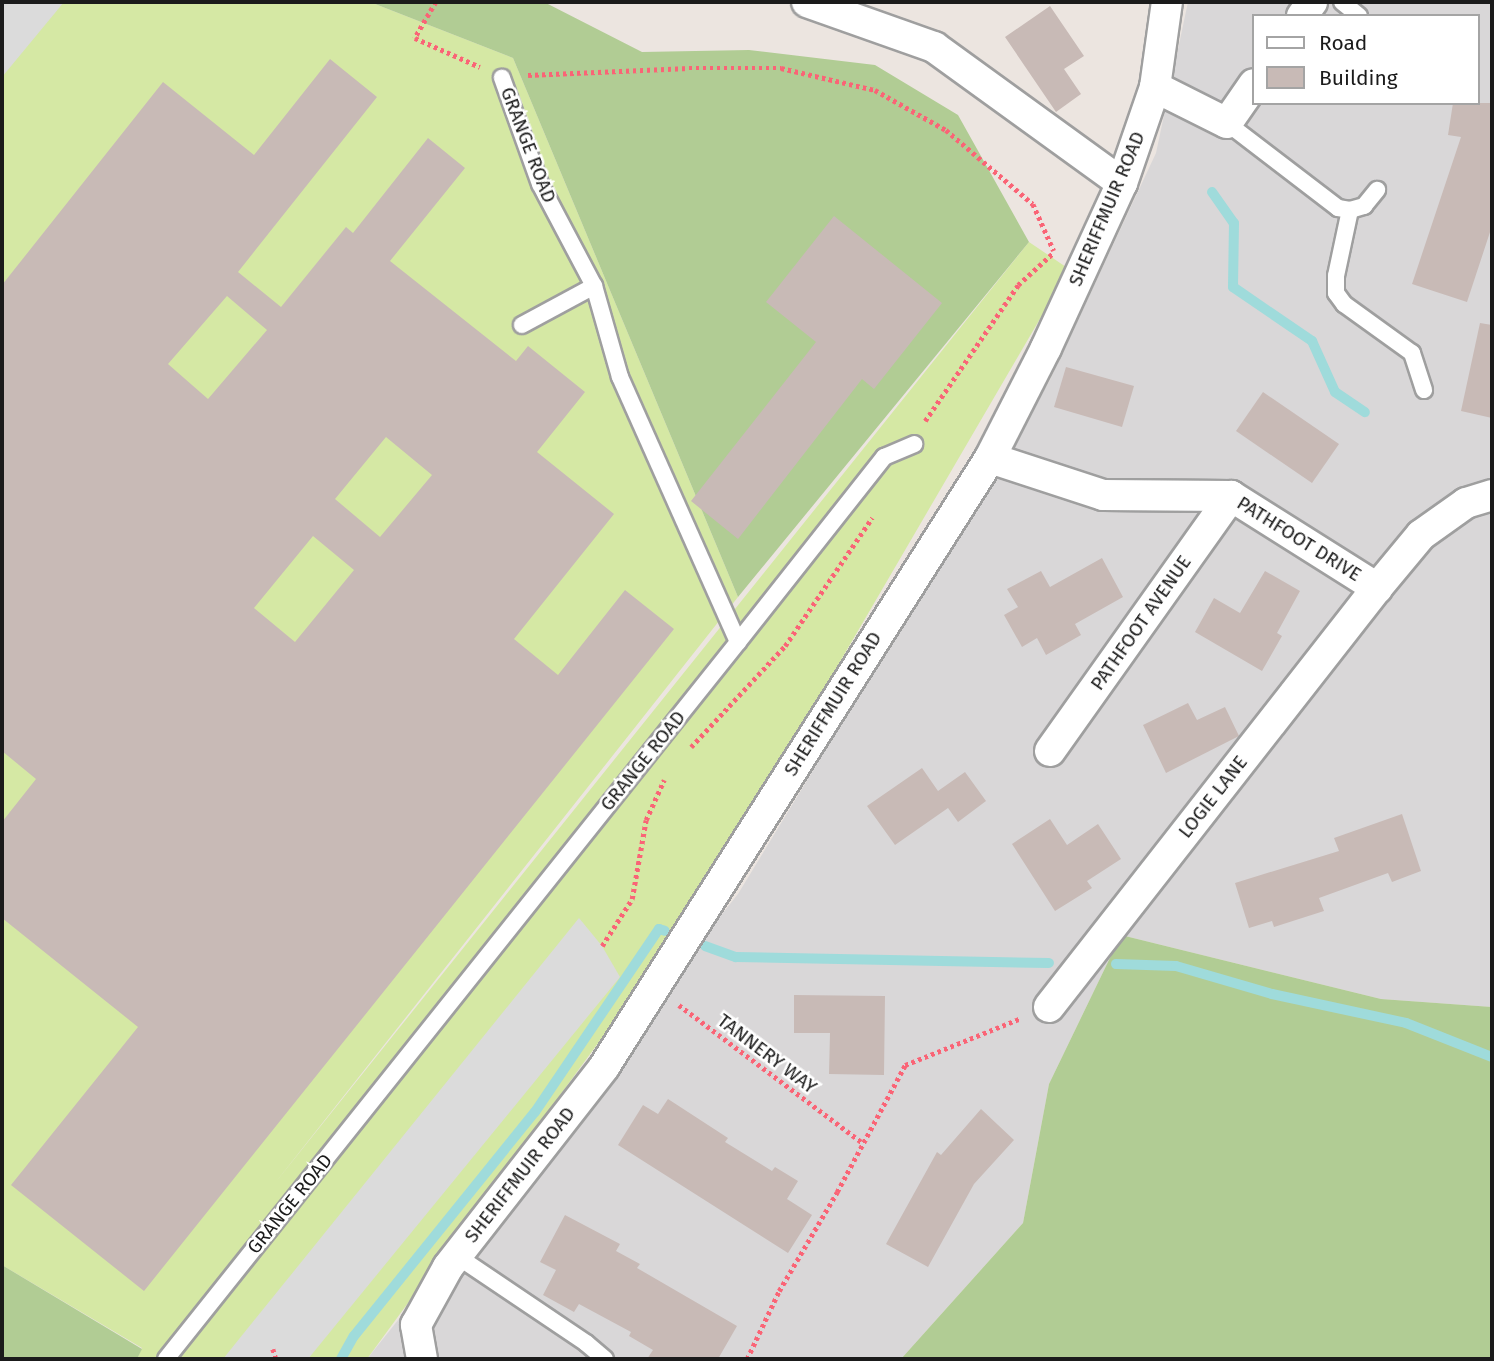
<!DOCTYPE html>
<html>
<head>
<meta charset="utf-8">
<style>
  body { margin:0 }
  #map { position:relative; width:1494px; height:1361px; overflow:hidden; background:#ece5e0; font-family:"Fira Sans",sans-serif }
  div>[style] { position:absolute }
  .residential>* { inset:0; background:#d9d7d8 }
  .grass>* { inset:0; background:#d5e8a4 }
  .forest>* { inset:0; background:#b1cc94 }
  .parking>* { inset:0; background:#dbdbdb }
  .stream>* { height:10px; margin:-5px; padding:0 5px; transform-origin:5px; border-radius:5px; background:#9fdbdb }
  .building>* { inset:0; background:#c8bab6 }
  .path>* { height:4.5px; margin-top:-2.25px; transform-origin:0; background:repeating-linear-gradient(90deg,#fa6476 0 3.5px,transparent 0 7px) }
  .roads { filter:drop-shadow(2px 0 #9f9f9f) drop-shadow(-2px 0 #9f9f9f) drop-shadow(0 2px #9f9f9f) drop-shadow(0 -2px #9f9f9f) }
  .service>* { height:16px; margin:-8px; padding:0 8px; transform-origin:8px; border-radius:8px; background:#fff }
  .minor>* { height:30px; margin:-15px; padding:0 15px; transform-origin:15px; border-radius:15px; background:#fff }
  span { translate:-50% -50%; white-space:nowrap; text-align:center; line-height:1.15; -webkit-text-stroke:5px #fff; paint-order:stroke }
  .street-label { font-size:19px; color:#1b1b1b }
  .frame { position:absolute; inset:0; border:4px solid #1b1b1b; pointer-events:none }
  .legend { position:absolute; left:1252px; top:14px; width:228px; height:91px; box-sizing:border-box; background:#fff; border:2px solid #a4a4a4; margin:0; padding:9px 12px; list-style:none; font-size:21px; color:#1b1b1b }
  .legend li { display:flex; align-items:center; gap:14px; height:35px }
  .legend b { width:35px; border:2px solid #a4a4a4 }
</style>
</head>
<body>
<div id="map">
  <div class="residential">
    <i style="clip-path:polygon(evenodd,1188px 2px,1492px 2px,1492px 1007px,1381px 999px,1121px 935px,1049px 1084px,1023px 1223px,901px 1359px,367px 1359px,738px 894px,1049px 382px,1156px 153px,1188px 2px,1254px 16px,1478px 16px,1478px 103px,1254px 103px,1254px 16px)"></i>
  </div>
  <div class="grass">
    <i style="clip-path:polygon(2px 2px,370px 2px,513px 58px,738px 597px,275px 1183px,1029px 242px,1069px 269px,694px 912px,367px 1359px,137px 1359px,142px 1348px,2px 1265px)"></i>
  </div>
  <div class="forest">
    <i style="clip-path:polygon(370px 2px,544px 2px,642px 52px,749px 50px,875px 65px,958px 115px,1029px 242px,738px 597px,513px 58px)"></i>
    <i style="clip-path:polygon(1121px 935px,1381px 999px,1492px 1007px,1492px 1359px,901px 1359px,1023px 1223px,1049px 1084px)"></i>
    <i style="clip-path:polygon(2px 1265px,142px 1349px,137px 1359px,2px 1359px)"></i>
  </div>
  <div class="parking">
    <i style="clip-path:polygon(2px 2px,64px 2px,2px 77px)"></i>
    <i style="clip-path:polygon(579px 918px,602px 946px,620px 977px,308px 1359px,223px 1359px)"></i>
  </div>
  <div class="stream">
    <i style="left:1212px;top:192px;width:38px;rotate:55deg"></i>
    <i style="left:1234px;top:223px;width:64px;rotate:90.9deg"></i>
    <i style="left:1233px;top:287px;width:96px;rotate:34.4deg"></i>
    <i style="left:1312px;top:341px;width:56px;rotate:65.7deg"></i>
    <i style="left:1335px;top:392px;width:36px;rotate:34deg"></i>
    <i style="left:705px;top:946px;width:33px;rotate:20deg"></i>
    <i style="left:736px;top:957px;width:313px;rotate:1.1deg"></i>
    <i style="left:1116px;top:964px;width:60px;rotate:1.9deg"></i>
    <i style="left:1176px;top:966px;width:100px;rotate:16.3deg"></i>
    <i style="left:1272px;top:994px;width:137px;rotate:12.2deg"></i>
    <i style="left:1406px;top:1023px;width:92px;rotate:21.6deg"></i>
    <i style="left:341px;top:1359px;width:26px;rotate:-61deg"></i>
    <i style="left:354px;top:1336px;width:288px;rotate:-51.1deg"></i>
    <i style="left:535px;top:1112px;width:221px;rotate:-55.9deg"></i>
    <i style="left:659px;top:929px;width:6px;rotate:18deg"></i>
  </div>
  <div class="building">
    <i style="clip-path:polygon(1050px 6px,1084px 56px,1064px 69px,1081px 94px,1056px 112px,1005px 37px)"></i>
    <i style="clip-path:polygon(evenodd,330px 59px,377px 97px,238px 272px,281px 307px,346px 227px,353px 233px,428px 138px,465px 168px,390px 261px,516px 361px,528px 346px,585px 392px,537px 452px,614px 514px,514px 639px,558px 675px,625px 590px,674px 629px,144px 1291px,11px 1185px,138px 1027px,2px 918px,2px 822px,36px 779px,2px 751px,2px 285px,163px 82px,254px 155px,330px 59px,227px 296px,267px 330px,208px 399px,168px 364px,227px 296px,330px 59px,386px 437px,432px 475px,380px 537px,335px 499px,386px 437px,330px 59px,313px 536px,354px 570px,295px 642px,254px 608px,313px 536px)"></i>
    <i style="clip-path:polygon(1453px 103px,1492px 103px,1492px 226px,1467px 302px,1412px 284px,1461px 137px,1448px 135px)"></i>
    <i style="clip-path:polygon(834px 216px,942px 303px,874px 389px,862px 379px,738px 539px,691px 501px,816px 342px,766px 302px)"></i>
    <i style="clip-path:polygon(1480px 323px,1492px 325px,1492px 418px,1461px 411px)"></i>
    <i style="clip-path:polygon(1066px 367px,1134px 386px,1122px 427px,1054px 407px)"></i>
    <i style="clip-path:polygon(1263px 392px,1339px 444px,1312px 483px,1236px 431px)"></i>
    <i style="clip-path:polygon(1102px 558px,1123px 597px,1075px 624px,1081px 635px,1046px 655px,1037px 638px,1022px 647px,1004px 615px,1018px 607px,1007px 589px,1041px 571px,1050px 587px)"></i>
    <i style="clip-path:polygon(1265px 571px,1300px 591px,1277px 633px,1282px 636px,1262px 671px,1195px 632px,1214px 598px,1240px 613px)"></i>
    <i style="clip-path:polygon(1188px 703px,1197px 720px,1225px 707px,1239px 736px,1166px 773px,1143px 725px)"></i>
    <i style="clip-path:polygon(922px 768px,938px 791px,965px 772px,986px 801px,958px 822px,948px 808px,895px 845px,867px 806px)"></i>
    <i style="clip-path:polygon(1402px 814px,1421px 871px,1392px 882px,1388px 873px,1319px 898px,1324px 911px,1274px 927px,1272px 921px,1249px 928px,1235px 883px,1339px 851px,1334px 838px)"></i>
    <i style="clip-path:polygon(1050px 819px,1067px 845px,1098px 824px,1121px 859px,1087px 881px,1092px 888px,1055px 911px,1012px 844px)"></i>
    <i style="clip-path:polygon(794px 995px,885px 996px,884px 1075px,829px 1074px,830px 1033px,794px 1033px)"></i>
    <i style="clip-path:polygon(668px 1099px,728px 1138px,725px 1142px,772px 1171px,775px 1167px,798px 1181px,787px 1199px,812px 1215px,788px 1253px,618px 1145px,643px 1105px,658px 1114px)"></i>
    <i style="clip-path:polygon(981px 1109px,1014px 1140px,974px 1184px,928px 1267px,886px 1244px,937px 1152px,941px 1155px)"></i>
    <i style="clip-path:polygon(565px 1215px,620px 1244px,616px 1251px,640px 1264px,637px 1268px,737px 1326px,718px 1359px,647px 1359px,653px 1350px,629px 1336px,631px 1332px,579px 1304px,574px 1312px,543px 1295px,556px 1270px,540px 1262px)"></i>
  </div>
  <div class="path">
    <i style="left:436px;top:2px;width:42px;rotate:120.3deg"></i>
    <i style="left:415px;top:38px;width:71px;rotate:24deg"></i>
    <i style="left:528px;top:75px;width:161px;rotate:-2.5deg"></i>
    <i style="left:689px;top:68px;width:92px"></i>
    <i style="left:781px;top:68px;width:97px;rotate:13.2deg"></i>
    <i style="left:875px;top:90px;width:81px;rotate:29.4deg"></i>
    <i style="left:946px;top:130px;width:114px;rotate:40.4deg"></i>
    <i style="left:1033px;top:204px;width:51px;rotate:65.9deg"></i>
    <i style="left:925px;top:421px;width:165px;rotate:-55.6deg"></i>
    <i style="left:1018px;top:285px;width:46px;rotate:-42.4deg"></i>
    <i style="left:691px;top:747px;width:138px;rotate:-47.1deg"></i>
    <i style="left:785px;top:646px;width:155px;rotate:-55.8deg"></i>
    <i style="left:602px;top:946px;width:56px;rotate:-57.4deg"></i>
    <i style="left:632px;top:899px;width:80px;rotate:-80deg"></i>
    <i style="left:646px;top:820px;width:44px;rotate:-65.8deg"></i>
    <i style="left:679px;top:1005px;width:230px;rotate:36.9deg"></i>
    <i style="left:273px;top:1349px;width:10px;rotate:73deg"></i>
    <i style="left:747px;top:1359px;width:75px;rotate:-64.8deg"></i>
    <i style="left:779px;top:1291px;width:115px;rotate:-59.6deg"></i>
    <i style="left:837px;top:1192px;width:144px;rotate:-61.8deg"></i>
    <i style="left:905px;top:1065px;width:123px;rotate:-22deg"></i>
  </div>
  <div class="roads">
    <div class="service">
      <i style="left:1342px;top:2px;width:22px;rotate:39deg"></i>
      <i style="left:1227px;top:123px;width:140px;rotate:37.4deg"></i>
      <i style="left:1338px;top:208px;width:12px;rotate:9deg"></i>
      <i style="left:1350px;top:210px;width:15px;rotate:-16deg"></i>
      <i style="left:1364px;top:206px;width:21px;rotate:-51deg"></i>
      <i style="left:1350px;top:210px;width:67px;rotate:102deg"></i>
      <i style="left:1336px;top:276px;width:17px;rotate:90deg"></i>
      <i style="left:1336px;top:293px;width:14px;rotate:54deg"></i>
      <i style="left:1344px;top:304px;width:84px;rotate:35.8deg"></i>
      <i style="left:1412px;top:353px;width:39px;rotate:72deg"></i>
      <i style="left:522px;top:325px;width:82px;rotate:-28.4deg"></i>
      <i style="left:738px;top:642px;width:236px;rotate:-51.7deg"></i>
      <i style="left:884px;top:457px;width:33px;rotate:-23deg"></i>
      <i style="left:457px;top:1256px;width:156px;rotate:34deg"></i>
      <i style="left:586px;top:1343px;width:25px;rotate:40deg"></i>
      <i style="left:166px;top:1359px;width:917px;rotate:-51.42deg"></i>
      <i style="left:738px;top:642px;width:290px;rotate:-114deg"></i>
      <i style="left:620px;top:377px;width:95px;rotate:-105.9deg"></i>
      <i style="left:594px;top:286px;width:115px;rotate:-117.9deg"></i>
      <i style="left:540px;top:184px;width:113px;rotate:-109.7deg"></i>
    </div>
    <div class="minor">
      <i style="left:807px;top:2px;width:135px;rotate:19.5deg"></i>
      <i style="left:934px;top:47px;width:232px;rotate:35.9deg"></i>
      <i style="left:1302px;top:16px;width:17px;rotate:-54deg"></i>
      <i style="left:1155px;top:87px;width:80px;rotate:26.6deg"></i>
      <i style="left:1227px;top:123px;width:47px;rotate:-55.3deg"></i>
      <i style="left:990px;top:458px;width:119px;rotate:18.1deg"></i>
      <i style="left:1103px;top:495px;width:128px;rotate:0.4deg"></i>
      <i style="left:1231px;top:496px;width:173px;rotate:32.2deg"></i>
      <i style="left:1377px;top:588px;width:69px;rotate:-50.3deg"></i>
      <i style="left:1421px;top:535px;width:55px;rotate:-35.4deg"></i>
      <i style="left:1466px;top:503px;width:27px;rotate:-17deg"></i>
      <i style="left:1050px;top:751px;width:313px;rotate:-54.6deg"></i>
      <i style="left:1049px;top:1007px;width:532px;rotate:-51.95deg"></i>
      <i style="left:422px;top:1359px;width:35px;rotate:-100deg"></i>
      <i style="left:416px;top:1325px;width:66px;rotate:-61.1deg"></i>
      <i style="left:448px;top:1267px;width:254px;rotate:-52deg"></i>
      <i style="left:604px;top:1067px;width:721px;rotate:-57.63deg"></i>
      <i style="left:990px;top:458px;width:123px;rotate:-63deg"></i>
      <i style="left:1046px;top:348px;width:182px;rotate:-65.3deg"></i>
      <i style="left:1122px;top:183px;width:102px;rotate:-71deg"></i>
      <i style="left:1155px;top:87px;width:86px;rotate:-82deg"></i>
    </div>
  </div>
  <div class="street-label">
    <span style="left:528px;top:145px;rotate:69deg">GRANGE ROAD</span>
    <span style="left:1107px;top:209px;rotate:-67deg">SHERIFFMUIR ROAD</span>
    <span style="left:1299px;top:539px;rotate:32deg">PATHFOOT DRIVE</span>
    <span style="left:1141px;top:623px;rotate:-55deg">PATHFOOT AVENUE</span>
    <span style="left:833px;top:704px;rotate:-58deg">SHERIFFMUIR ROAD</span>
    <span style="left:643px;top:761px;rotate:-51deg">GRANGE ROAD</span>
    <span style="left:1213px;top:797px;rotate:-52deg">LOGIE LANE</span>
    <span style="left:767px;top:1054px;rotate:37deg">TANNERY WAY</span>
    <span style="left:520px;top:1175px;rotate:-52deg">SHERIFFMUIR ROAD</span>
    <span style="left:290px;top:1204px;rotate:-51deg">GRANGE ROAD</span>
  </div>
  <div class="frame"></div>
  <ul class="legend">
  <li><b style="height:9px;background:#fff"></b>Road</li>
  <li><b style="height:19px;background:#c8bab6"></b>Building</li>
  </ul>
</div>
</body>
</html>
